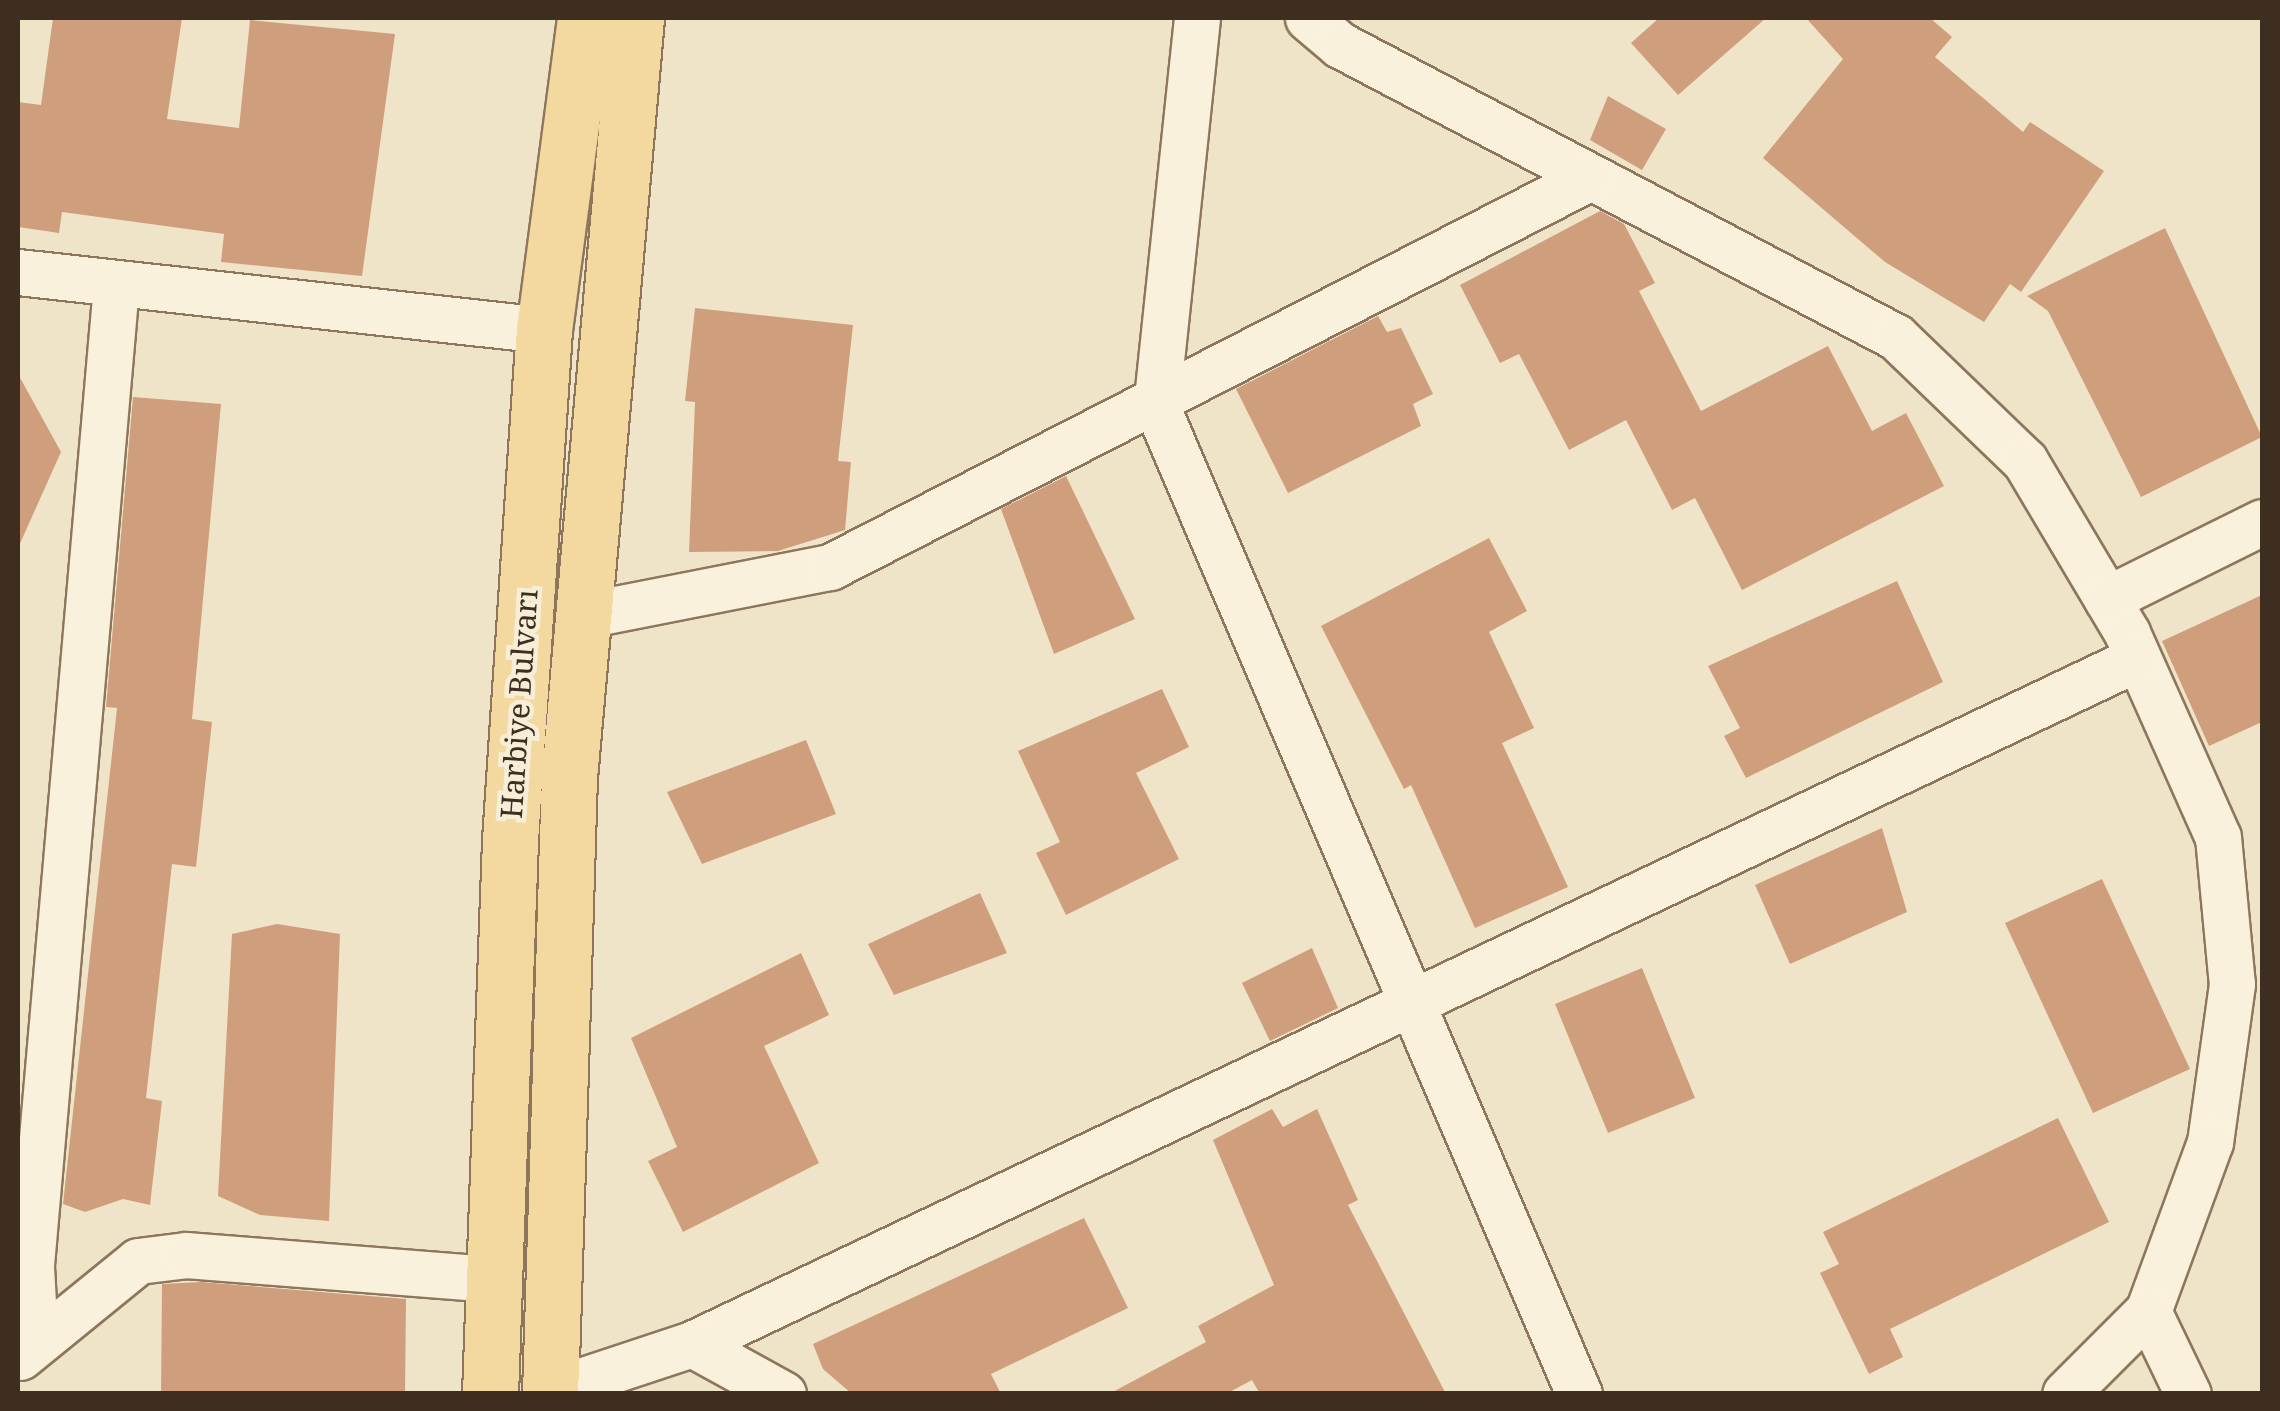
<!DOCTYPE html>
<html>
<head>
<meta charset="utf-8">
<style>
  body { margin:0 }
  #map { position:relative; width:2280px; height:1411px; overflow:hidden; background:#f0e4c8; font-family:"Noto Serif",serif }
  div>[style] { position:absolute }
  .building>* { inset:0; background:#cf9f7d }
  .roads { filter:drop-shadow(2px 0 #8d765c) drop-shadow(-2px 0 #8d765c) drop-shadow(0 2px #8d765c) drop-shadow(0 -2px #8d765c) }
  .minor>* { height:45px; margin:-22.5px; padding:0 22.5px; transform-origin:22.5px; border-radius:22.5px; background:#faf1dc }
  .primary>* { height:55px; margin:-27.5px; padding:0 27.5px; transform-origin:27.5px; border-radius:27.5px; background:#f3d9a0 }
  span { translate:-50% -50%; white-space:nowrap; text-align:center; line-height:1.15; -webkit-text-stroke:9px #f7eed8; paint-order:stroke }
  .street-label { font-size:30px; color:#3d2e20 }
  .frame { position:absolute; inset:0; border:20px solid #3d2e20; pointer-events:none }
</style>
</head>
<body>
<div id="map">
  <div class="building">
    <i style="clip-path:polygon(53px 18px,182px 18px,167px 119px,239px 128px,250px 20px,395px 34px,362px 276px,221px 262px,224px 234px,62px 212px,59px 233px,18px 227px,18px 102px,41px 105px)"></i>
    <i style="clip-path:polygon(1659px 18px,1766px 18px,1678px 95px,1631px 43px)"></i>
    <i style="clip-path:polygon(1806px 18px,1930px 18px,1952px 37px,1935px 57px,2023px 132px,2030px 122px,2104px 171px,2021px 292px,2010px 284px,1984px 322px,1885px 262px,1763px 158px,1843px 59px)"></i>
    <i style="clip-path:polygon(1608px 96px,1666px 129px,1642px 170px,1590px 140px)"></i>
    <i style="clip-path:polygon(1600px 211px,1624px 224px,1655px 283px,1639px 291px,1701px 411px,1828px 346px,1872px 431px,1906px 413px,1944px 486px,1742px 590px,1695px 498px,1672px 510px,1626px 420px,1569px 450px,1519px 354px,1500px 363px,1460px 285px)"></i>
    <i style="clip-path:polygon(2165px 228px,2262px 437px,2141px 497px,2048px 311px,2027px 296px)"></i>
    <i style="clip-path:polygon(695px 308px,853px 325px,838px 461px,851px 462px,845px 530px,778px 551px,689px 552px,695px 402px,685px 401px)"></i>
    <i style="clip-path:polygon(1378px 316px,1387px 332px,1401px 328px,1433px 394px,1413px 404px,1421px 426px,1288px 493px,1236px 389px)"></i>
    <i style="clip-path:polygon(18px 374px,61px 452px,18px 548px)"></i>
    <i style="clip-path:polygon(133px 397px,221px 404px,192px 719px,212px 722px,196px 867px,172px 864px,146px 1098px,162px 1101px,150px 1205px,123px 1199px,85px 1212px,63px 1204px,117px 708px,106px 707px)"></i>
    <i style="clip-path:polygon(1066px 476px,1135px 619px,1054px 654px,1001px 509px)"></i>
    <i style="clip-path:polygon(1489px 538px,1527px 611px,1489px 632px,1534px 728px,1502px 743px,1568px 887px,1475px 928px,1411px 785px,1404px 789px,1321px 626px)"></i>
    <i style="clip-path:polygon(1897px 581px,1943px 682px,1746px 778px,1724px 736px,1740px 728px,1708px 666px)"></i>
    <i style="clip-path:polygon(2262px 595px,2262px 722px,2209px 746px,2162px 641px)"></i>
    <i style="clip-path:polygon(1162px 689px,1189px 747px,1136px 773px,1179px 859px,1066px 915px,1036px 853px,1060px 842px,1018px 751px)"></i>
    <i style="clip-path:polygon(806px 740px,836px 814px,702px 864px,667px 792px)"></i>
    <i style="clip-path:polygon(1882px 828px,1907px 912px,1790px 964px,1755px 885px)"></i>
    <i style="clip-path:polygon(2102px 879px,2190px 1069px,2093px 1113px,2005px 923px)"></i>
    <i style="clip-path:polygon(980px 893px,1007px 953px,894px 995px,868px 944px)"></i>
    <i style="clip-path:polygon(277px 924px,340px 934px,329px 1221px,260px 1215px,218px 1196px,232px 934px)"></i>
    <i style="clip-path:polygon(1312px 948px,1338px 1008px,1270px 1041px,1242px 983px)"></i>
    <i style="clip-path:polygon(801px 953px,829px 1015px,764px 1046px,819px 1163px,683px 1232px,648px 1161px,677px 1147px,631px 1038px)"></i>
    <i style="clip-path:polygon(1642px 968px,1695px 1098px,1608px 1133px,1555px 1004px)"></i>
    <i style="clip-path:polygon(1272px 1109px,1283px 1127px,1317px 1109px,1358px 1200px,1348px 1205px,1446px 1394px,1260px 1394px,1252px 1380px,1226px 1394px,1109px 1394px,1206px 1342px,1198px 1326px,1274px 1285px,1213px 1140px)"></i>
    <i style="clip-path:polygon(2058px 1118px,2109px 1222px,1890px 1329px,1903px 1357px,1869px 1374px,1820px 1273px,1839px 1264px,1823px 1232px)"></i>
    <i style="clip-path:polygon(1084px 1218px,1128px 1308px,991px 1374px,1001px 1394px,852px 1394px,823px 1369px,813px 1344px)"></i>
    <i style="clip-path:polygon(201px 1282px,406px 1299px,405px 1394px,161px 1394px,162px 1284px)"></i>
  </div>
  <div class="roads">
    <div class="minor">
      <i style="left:1197px;top:18px;width:389px;rotate:96deg"></i>
      <i style="left:1156px;top:405px;width:1076px;rotate:66.84deg"></i>
      <i style="left:1308px;top:18px;width:42px;rotate:40.2deg"></i>
      <i style="left:1340px;top:45px;width:628px;rotate:27.71deg"></i>
      <i style="left:1896px;top:337px;width:179px;rotate:43.9deg"></i>
      <i style="left:2025px;top:461px;width:200px;rotate:59.3deg"></i>
      <i style="left:2127px;top:633px;width:223px;rotate:66deg"></i>
      <i style="left:2218px;top:837px;width:148px;rotate:84.6deg"></i>
      <i style="left:2232px;top:984px;width:160px;rotate:97.9deg"></i>
      <i style="left:2210px;top:1142px;width:180px;rotate:110.1deg"></i>
      <i style="left:2148px;top:1311px;width:117px;rotate:135deg"></i>
      <i style="left:18px;top:272px;width:529px;rotate:6.29deg"></i>
      <i style="left:2107px;top:599px;width:173px;rotate:-26.4deg"></i>
      <i style="left:585px;top:615px;width:250px;rotate:-11.1deg"></i>
      <i style="left:830px;top:567px;width:853px;rotate:-27.14deg"></i>
      <i style="left:2148px;top:1311px;width:92px;rotate:64.3deg"></i>
      <i style="left:35px;top:1340px;width:75px;rotate:-93.1deg"></i>
      <i style="left:31px;top:1265px;width:983px;rotate:-85.04deg"></i>
      <i style="left:692px;top:1344px;width:1600px;rotate:-25.38deg"></i>
      <i style="left:20px;top:1357px;width:152px;rotate:-39.1deg"></i>
      <i style="left:138px;top:1261px;width:48px;rotate:-7.1deg"></i>
      <i style="left:186px;top:1255px;width:307px;rotate:4.5deg"></i>
      <i style="left:550px;top:1391px;width:150px;rotate:-18.3deg"></i>
      <i style="left:692px;top:1344px;width:104px;rotate:28.8deg"></i>
    </div>
    <div class="primary">
      <i style="left:490px;top:1394px;width:554px;rotate:-87.93deg"></i>
      <i style="left:510px;top:840px;width:511px;rotate:-86.19deg"></i>
      <i style="left:544px;top:330px;width:315px;rotate:-82.5deg"></i>
      <i style="left:550px;top:1394px;width:617px;rotate:-88.24deg"></i>
      <i style="left:569px;top:777px;width:762px;rotate:-84.96deg"></i>
    </div>
  </div>
  <div class="street-label">
    <span style="left:519px;top:704px;rotate:-86deg">Harbiye Bulvarı</span>
  </div>
  <div class="frame"></div>
</div>
</body>
</html>
